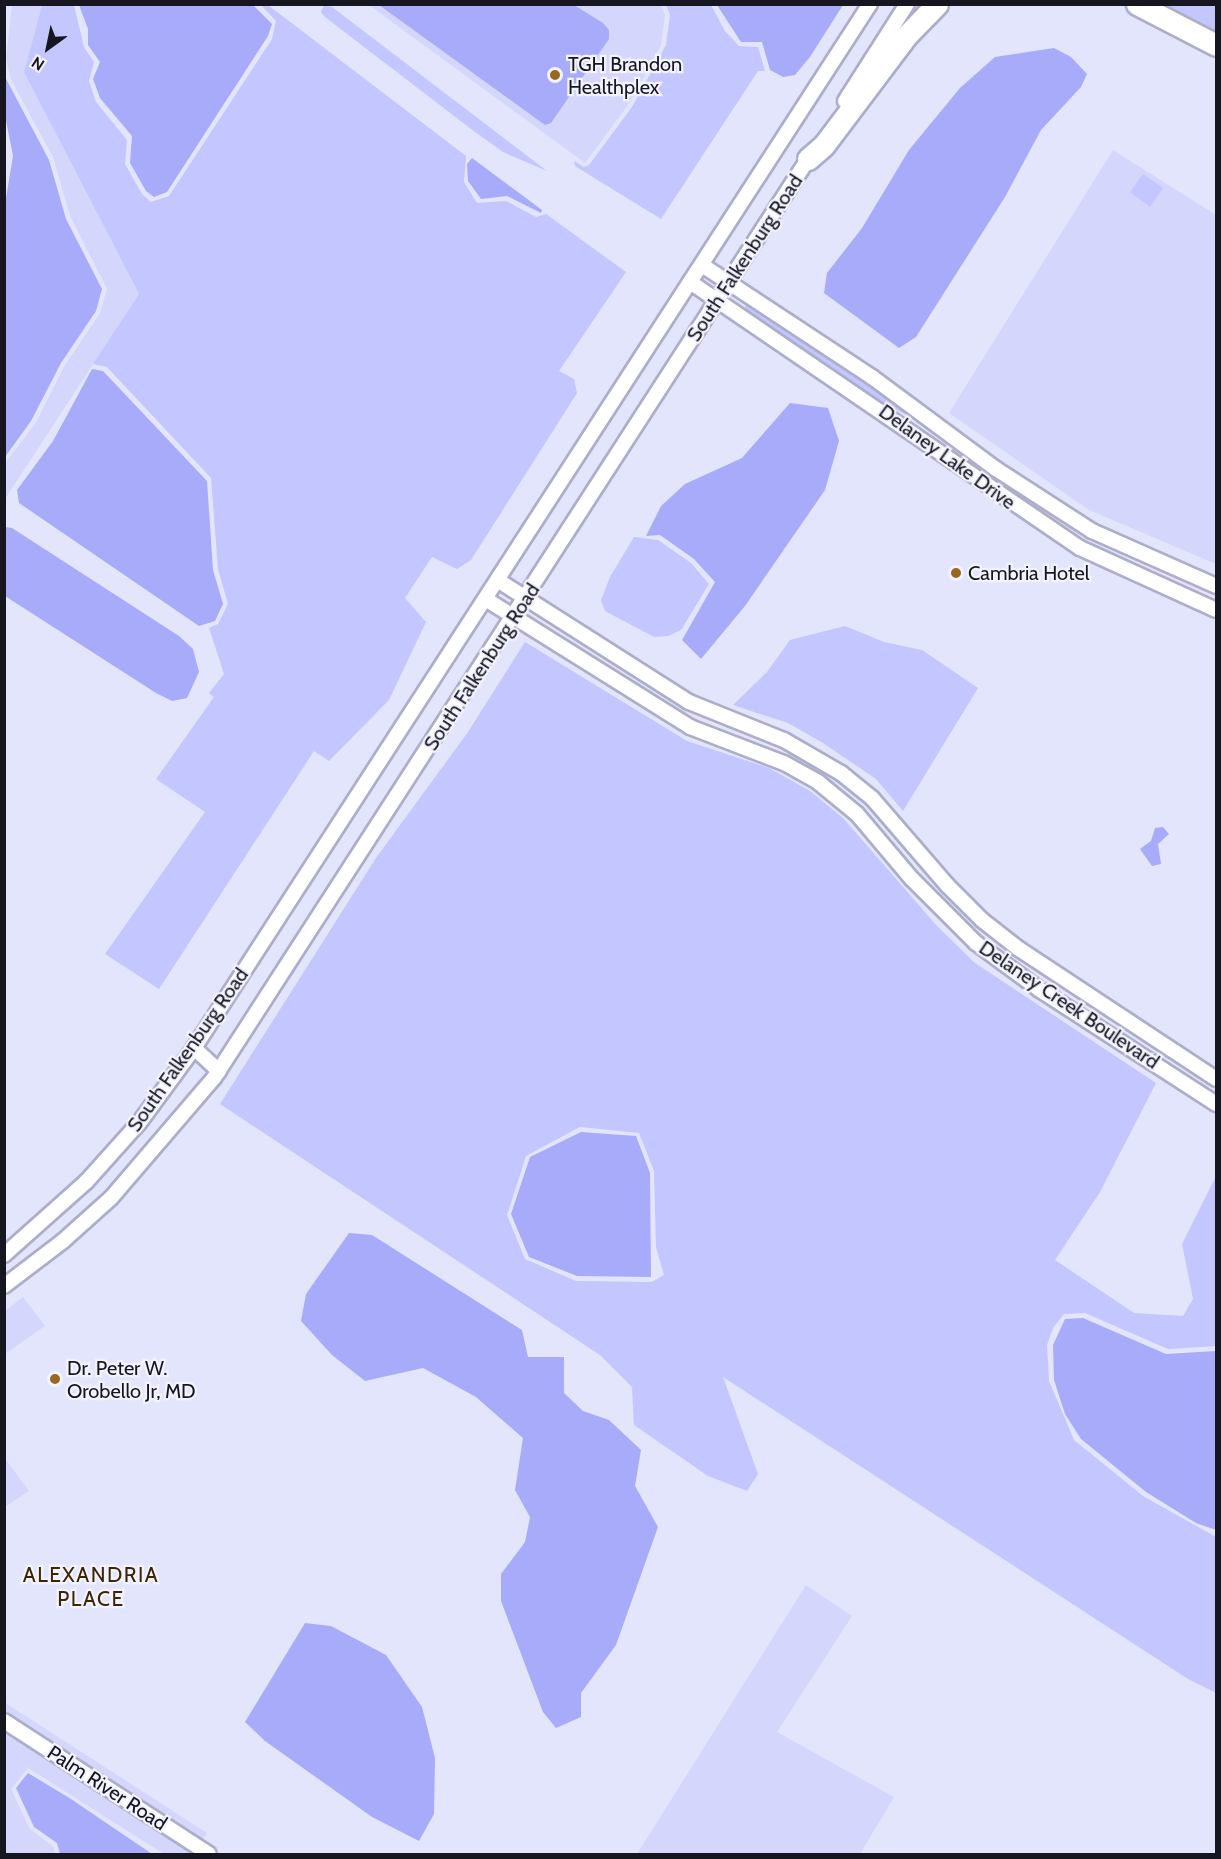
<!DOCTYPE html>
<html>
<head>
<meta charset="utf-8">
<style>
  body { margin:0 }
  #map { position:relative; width:1221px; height:1859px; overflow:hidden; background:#e3e5fc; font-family:Cabin,sans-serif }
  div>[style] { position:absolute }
  .built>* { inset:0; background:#d4d7fb }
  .green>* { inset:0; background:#c3c6ff }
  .water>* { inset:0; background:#a8abfa }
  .roads { filter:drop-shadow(2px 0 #acaeca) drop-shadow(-2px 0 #acaeca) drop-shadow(0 2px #acaeca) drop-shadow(0 -2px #acaeca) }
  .minor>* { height:14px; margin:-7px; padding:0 7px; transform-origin:7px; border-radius:7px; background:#fff }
  .highway>* { height:21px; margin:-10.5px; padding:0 10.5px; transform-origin:10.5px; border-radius:10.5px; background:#fff }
  .dots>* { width:16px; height:16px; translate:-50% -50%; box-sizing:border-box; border:3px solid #f2f3ff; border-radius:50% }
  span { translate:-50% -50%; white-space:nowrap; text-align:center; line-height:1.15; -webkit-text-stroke:4.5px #f2f3ff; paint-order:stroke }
  .poi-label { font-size:20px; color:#161620 }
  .left { translate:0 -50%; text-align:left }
  .street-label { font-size:20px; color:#161620 }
  .neighbourhood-label { font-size:21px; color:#3d2501; letter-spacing:1.5px }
  .frame { position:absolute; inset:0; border:6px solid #161620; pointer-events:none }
  .north { position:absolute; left:18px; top:18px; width:60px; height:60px; -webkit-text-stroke:4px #f2f3ff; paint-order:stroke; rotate:213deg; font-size:16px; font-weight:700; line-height:24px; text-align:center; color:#161620 }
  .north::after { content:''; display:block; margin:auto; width:21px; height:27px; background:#161620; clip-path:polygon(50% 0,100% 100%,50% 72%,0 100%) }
</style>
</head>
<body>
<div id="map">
  <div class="built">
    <i style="clip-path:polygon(661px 4px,665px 15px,661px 45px,628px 105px,585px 163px,369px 5px)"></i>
    <i style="clip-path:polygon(12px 5px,42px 5px,24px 72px,139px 294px,5px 499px,5px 463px,35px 424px,65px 365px,100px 313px,107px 289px,70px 216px,53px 157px,11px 80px,6px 59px)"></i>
    <i style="clip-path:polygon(1113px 150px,1216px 215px,1216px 564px,1089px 510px,949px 413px)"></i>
    <i style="clip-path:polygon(23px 1297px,45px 1326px,5px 1354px,5px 1311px)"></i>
    <i style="clip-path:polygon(4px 1457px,29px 1491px,5px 1507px,4px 1507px)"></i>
    <i style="clip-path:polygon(806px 1585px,852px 1616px,777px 1732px,894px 1797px,860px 1854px,637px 1854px)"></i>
    <i style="clip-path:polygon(4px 1702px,207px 1833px,201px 1842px,5px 1714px)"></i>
    <i style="clip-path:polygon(4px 1729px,195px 1853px,194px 1854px,164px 1854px,28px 1768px,11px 1789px,30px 1829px,53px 1846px,55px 1854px,5px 1854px)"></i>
  </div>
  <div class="green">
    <i style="clip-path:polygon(42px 5px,74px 5px,84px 47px,94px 62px,89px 81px,96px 102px,127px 140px,125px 164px,142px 194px,151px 202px,169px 196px,272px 39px,276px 21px,261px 5px,268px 5px,466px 156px,464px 182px,477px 203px,506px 201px,536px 217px,546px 214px,626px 272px,559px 371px,574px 379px,577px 393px,471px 560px,457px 569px,432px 557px,405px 598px,426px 622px,389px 700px,329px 761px,314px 751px,159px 989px,105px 954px,205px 812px,156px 779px,214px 697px,209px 693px,224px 674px,209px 628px,218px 624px,228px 604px,218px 569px,211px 478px,107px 367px,93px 364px,139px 294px,24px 72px)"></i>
    <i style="clip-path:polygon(324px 5px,332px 7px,547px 171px,503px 152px,475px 132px,325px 17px,321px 12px)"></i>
    <i style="clip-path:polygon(666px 5px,711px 5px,725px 31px,739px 46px,758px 47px,765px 71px,758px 71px,661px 219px,575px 166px,574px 161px,584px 167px,589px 165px,632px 107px,666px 45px,670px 15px)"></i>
    <i style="clip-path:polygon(1150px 5px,1216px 5px,1216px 40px)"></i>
    <i style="clip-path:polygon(1143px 174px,1163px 188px,1150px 207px,1130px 192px)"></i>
    <i style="clip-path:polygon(746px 304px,890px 398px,967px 458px,914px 418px,888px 406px,744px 311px)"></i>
    <i style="clip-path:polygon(634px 537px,658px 540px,691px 563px,709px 584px,681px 630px,668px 636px,654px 637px,605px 611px,601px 600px,610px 577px)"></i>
    <i style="clip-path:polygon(845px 626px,884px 642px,922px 650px,978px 688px,903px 811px,876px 779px,823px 743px,788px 723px,733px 705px,767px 672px,790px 640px)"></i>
    <i style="clip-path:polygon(evenodd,525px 642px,687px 741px,769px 768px,810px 791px,843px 818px,937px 926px,975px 963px,1156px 1083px,1100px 1192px,1055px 1260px,1134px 1313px,1183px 1316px,1193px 1299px,1182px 1244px,1216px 1176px,1216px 1346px,1168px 1349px,1085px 1313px,1064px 1314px,1053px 1328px,1047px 1345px,1049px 1381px,1074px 1440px,1143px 1496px,1216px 1537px,1216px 1693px,1188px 1679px,723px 1377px,758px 1474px,747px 1491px,708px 1476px,634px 1425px,632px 1387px,600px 1355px,220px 1104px,376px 858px,468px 732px,525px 642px,580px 1127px,639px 1133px,654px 1171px,656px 1247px,664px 1275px,652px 1282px,576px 1281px,525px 1259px,507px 1215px,526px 1156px,580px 1127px)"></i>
  </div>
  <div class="water">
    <i style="clip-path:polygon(79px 5px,253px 5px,272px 24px,268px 36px,167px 192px,154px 197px,146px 191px,130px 163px,132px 136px,100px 98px,93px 79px,100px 62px,88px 45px,88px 29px)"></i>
    <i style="clip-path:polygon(379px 5px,574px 5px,603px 23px,609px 30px,609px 39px,551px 123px,545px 125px)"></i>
    <i style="clip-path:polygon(717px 5px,717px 4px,843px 5px,810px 57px,795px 75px,783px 77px,770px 70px,762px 42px,741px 42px)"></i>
    <i style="clip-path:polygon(1054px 48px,1071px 57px,1087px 74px,1081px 87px,1041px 130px,1005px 197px,916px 337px,899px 348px,824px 293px,827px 273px,862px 228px,909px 150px,960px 88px,995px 57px)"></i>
    <i style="clip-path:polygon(4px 75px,49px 160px,66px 219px,102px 289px,96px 311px,61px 363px,31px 421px,5px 457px,4px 210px,13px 156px,5px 115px)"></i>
    <i style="clip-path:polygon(472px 158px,542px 210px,541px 213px,507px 196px,481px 199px,468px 181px,467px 164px)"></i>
    <i style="clip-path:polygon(92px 369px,103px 371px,207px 481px,213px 570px,223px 604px,215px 621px,199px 626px,19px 503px,17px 490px,53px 441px)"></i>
    <i style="clip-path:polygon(790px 403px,828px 408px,839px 441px,825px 490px,745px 606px,701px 659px,682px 640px,715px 582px,694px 559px,660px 535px,646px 536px,661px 506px,685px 484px,742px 458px)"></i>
    <i style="clip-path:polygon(5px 527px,12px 528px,179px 636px,193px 649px,199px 672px,187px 698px,172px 701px,156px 693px,5px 596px)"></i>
    <i style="clip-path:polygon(1155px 828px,1163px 827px,1169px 834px,1158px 844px,1161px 864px,1152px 866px,1140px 849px,1151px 841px)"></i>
    <i style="clip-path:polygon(581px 1132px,636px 1136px,650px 1173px,651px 1277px,577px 1276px,529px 1257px,511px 1214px,530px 1157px)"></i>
    <i style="clip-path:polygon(349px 1233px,372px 1235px,522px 1330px,528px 1357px,564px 1357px,564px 1393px,583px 1411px,609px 1420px,641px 1450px,635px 1486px,658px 1527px,616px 1645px,581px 1693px,581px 1717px,556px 1728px,543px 1712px,501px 1601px,501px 1574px,525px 1542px,530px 1517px,515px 1490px,523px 1438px,476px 1397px,423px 1368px,365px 1381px,332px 1355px,301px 1321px,306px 1294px)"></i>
    <i style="clip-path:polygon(1083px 1318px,1166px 1354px,1216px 1351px,1216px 1530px,1196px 1523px,1146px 1492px,1081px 1439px,1065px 1414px,1054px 1380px,1053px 1345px,1065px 1319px)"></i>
    <i style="clip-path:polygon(305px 1623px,331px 1626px,386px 1655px,422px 1707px,435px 1758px,434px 1814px,419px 1841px,372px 1817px,265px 1741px,245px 1722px)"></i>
    <i style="clip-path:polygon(28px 1773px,71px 1799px,152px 1854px,60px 1854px,57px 1843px,34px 1827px,16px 1788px)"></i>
  </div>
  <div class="roads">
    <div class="minor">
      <i style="left:845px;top:101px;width:115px;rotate:-57.4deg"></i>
      <i style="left:702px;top:265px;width:204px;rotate:33.4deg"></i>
      <i style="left:872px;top:377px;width:154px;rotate:36.6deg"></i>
      <i style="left:996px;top:469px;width:114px;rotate:32.9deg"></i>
      <i style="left:1092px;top:531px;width:136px;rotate:23.9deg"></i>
      <i style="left:690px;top:282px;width:472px;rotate:34.3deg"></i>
      <i style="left:1080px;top:548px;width:149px;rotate:24.5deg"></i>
      <i style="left:499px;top:581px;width:225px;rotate:32.5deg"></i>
      <i style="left:689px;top:702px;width:102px;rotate:21.8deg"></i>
      <i style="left:784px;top:740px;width:66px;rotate:30.1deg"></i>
      <i style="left:841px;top:773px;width:40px;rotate:39deg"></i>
      <i style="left:872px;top:798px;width:115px;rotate:49.2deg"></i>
      <i style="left:947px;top:885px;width:49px;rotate:45deg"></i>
      <i style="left:982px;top:920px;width:47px;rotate:38.1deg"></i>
      <i style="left:1019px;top:949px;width:236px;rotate:33.4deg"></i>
      <i style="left:487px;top:600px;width:239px;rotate:32deg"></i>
      <i style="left:690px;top:727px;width:101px;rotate:21deg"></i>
      <i style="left:784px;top:763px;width:39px;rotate:29deg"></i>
      <i style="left:818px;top:782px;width:50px;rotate:39.4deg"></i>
      <i style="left:857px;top:814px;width:85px;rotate:49.8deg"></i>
      <i style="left:912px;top:879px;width:91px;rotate:45deg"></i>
      <i style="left:976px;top:943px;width:79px;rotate:36.3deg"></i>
      <i style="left:1040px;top:990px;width:210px;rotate:32.9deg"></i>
      <i style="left:194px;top:1048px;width:34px;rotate:43deg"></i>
      <i style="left:4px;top:1255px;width:110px;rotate:-41.7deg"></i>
      <i style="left:86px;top:1182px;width:79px;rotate:-48.1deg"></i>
      <i style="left:139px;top:1123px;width:93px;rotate:-53.7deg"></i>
      <i style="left:194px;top:1048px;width:1244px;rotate:-57.08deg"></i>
      <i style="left:4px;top:1286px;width:74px;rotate:-37.3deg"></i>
      <i style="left:63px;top:1241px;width:64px;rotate:-41.9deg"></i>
      <i style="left:111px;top:1198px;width:158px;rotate:-49.4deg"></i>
      <i style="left:214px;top:1078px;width:1101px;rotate:-57.12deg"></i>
      <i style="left:4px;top:1721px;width:244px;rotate:33deg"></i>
    </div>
    <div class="highway">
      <i style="left:1137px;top:4px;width:89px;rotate:27.4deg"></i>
      <i style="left:808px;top:159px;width:21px;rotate:-41deg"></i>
      <i style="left:824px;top:145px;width:138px;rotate:-53deg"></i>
      <i style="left:907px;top:35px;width:43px;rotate:-45.9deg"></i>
    </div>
  </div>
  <div class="dots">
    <i style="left:555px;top:75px;background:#9a681d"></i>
    <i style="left:956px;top:573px;background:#9a681d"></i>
    <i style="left:55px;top:1379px;background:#9a681d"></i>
  </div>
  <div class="poi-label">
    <span class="left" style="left:568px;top:76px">TGH Brandon<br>Healthplex</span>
    <span class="left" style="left:968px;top:573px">Cambria Hotel</span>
    <span class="left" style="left:67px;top:1380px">Dr. Peter W.<br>Orobello Jr, MD</span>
  </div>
  <div class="street-label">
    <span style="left:745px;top:258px;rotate:-57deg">South Falkenburg Road</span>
    <span style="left:947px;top:457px;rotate:36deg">Delaney Lake Drive</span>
    <span style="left:482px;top:667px;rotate:-57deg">South Falkenburg Road</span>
    <span style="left:1069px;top:1005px;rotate:34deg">Delaney Creek Boulevard</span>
    <span style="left:188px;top:1050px;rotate:-55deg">South Falkenburg Road</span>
    <span style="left:107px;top:1788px;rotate:33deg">Palm River Road</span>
  </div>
  <div class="neighbourhood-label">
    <span style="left:91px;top:1587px">ALEXANDRIA<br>PLACE</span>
  </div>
  <div class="frame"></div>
  <div class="north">N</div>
</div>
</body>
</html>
